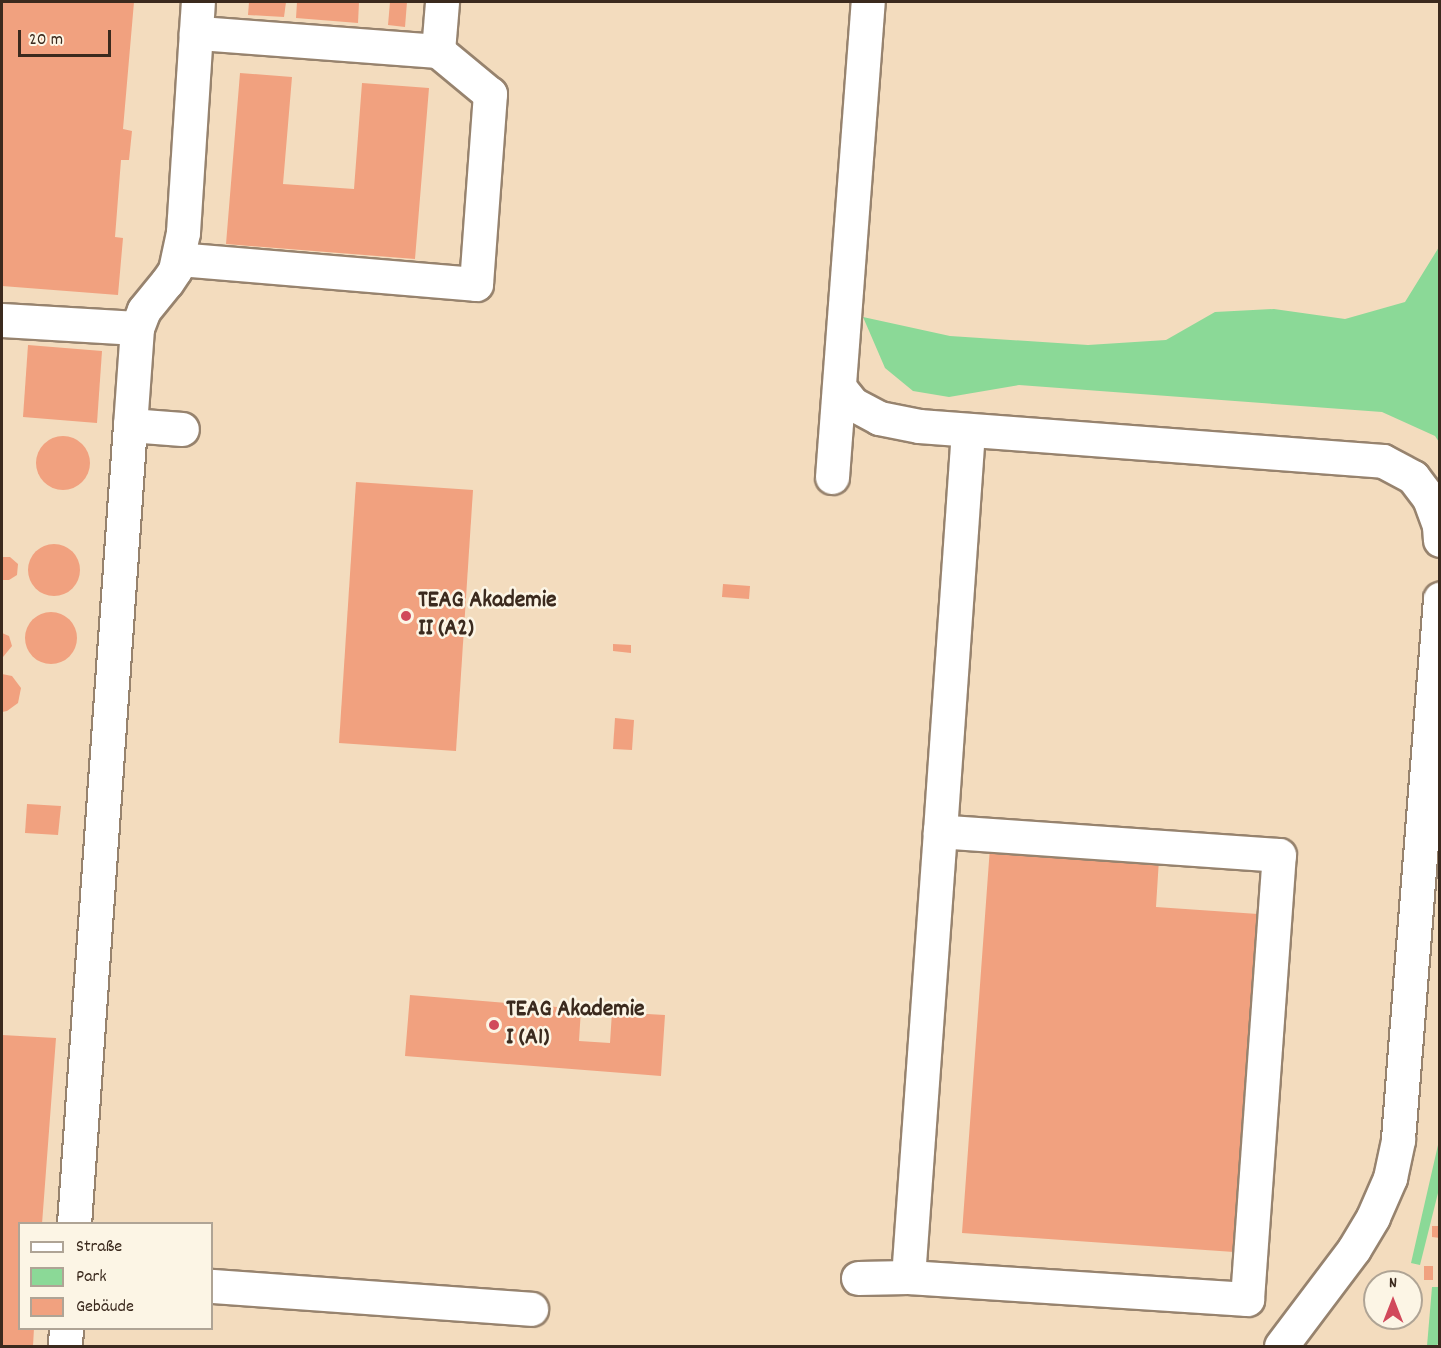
<!DOCTYPE html>
<html>
<head>
<meta charset="utf-8">
<style>
  body { margin:0 }
  #map { position:relative; width:1441px; height:1348px; overflow:hidden; background:#f3dcbe; font-family:Dekko,sans-serif }
  div>[style] { position:absolute }
  .green>* { inset:0; background:#8bd997 }
  .building>* { inset:0; background:#f1a17f }
  .round { border-radius:50% }
  .roads { filter:drop-shadow(2px 0 #97836e) drop-shadow(-2px 0 #97836e) drop-shadow(0 2px #97836e) drop-shadow(0 -2px #97836e) }
  .minor>* { height:33px; margin:-16.5px; padding:0 16.5px; transform-origin:16.5px; border-radius:16.5px; background:#fff }
  .dots>* { width:16px; height:16px; translate:-50% -50%; box-sizing:border-box; border:3px solid #fcf5e5; border-radius:50% }
  span { translate:-50% -50%; white-space:nowrap; text-align:center; line-height:1.15; -webkit-text-stroke:5px #fcf5e5; paint-order:stroke }
  .poi-label { font-size:24px; color:#3b2a1e; font-weight:700 }
  .left { translate:0 -50%; text-align:left }
  .frame { position:absolute; inset:0; border:3px solid #3b2a1e; pointer-events:none }
  .legend { position:absolute; left:18px; top:1222px; width:195px; height:108px; box-sizing:border-box; background:#fcf5e5; border:2px solid #afa495; margin:0; padding:8px 10px; list-style:none; font-size:18px; color:#3b2a1e }
  .legend li { display:flex; align-items:center; gap:12px; height:30px }
  .legend b { width:30px; border:2px solid #afa495 }
  .north { position:absolute; left:1363px; top:1270px; width:60px; height:60px; box-sizing:border-box; background:#fcf5e5; border:2px solid #afa495; border-radius:50%; rotate:0deg; font-size:16px; font-weight:700; line-height:24px; text-align:center; color:#3b2a1e }
  .north::after { content:''; display:block; margin:auto; width:21px; height:27px; background:#d1495b; clip-path:polygon(50% 0,100% 100%,50% 72%,0 100%) }
  .scale { position:absolute; left:18px; top:30px; width:93px; height:27px; box-sizing:border-box; border:3px solid #3b2a1e; border-top:0; padding-left:8px; font-size:18px; line-height:21px; white-space:nowrap; color:#3b2a1e; -webkit-text-stroke:4px #fcf5e5; paint-order:stroke }
</style>
</head>
<body>
<div id="map">
  <div class="green">
    <i style="clip-path:polygon(1439px 247px,1439px 442px,1435px 436px,1382px 412px,1019px 385px,949px 397px,913px 391px,885px 368px,863px 317px,950px 336px,1088px 345px,1166px 340px,1215px 312px,1274px 309px,1345px 319px,1405px 302px)"></i>
    <i style="clip-path:polygon(1439px 1117px,1439px 1189px,1420px 1265px,1411px 1263px,1438px 1145px)"></i>
    <i style="clip-path:polygon(1432px 1287px,1439px 1287px,1439px 1343px,1436px 1346px,1427px 1346px)"></i>
  </div>
  <div class="building">
    <i style="clip-path:polygon(2px 2px,134px 2px,123px 129px,132px 131px,129px 160px,121px 160px,115px 237px,123px 238px,118px 295px,2px 286px)"></i>
    <i style="clip-path:polygon(249px 2px,286px 2px,284px 17px,248px 15px)"></i>
    <i style="clip-path:polygon(297px 2px,359px 2px,358px 23px,296px 18px)"></i>
    <i style="clip-path:polygon(390px 2px,407px 2px,405px 27px,388px 25px)"></i>
    <i style="clip-path:polygon(240px 73px,292px 77px,283px 184px,354px 189px,362px 83px,429px 88px,415px 259px,226px 244px)"></i>
    <i style="clip-path:polygon(28px 345px,102px 351px,97px 423px,23px 417px)"></i>
    <i class="round" style="left:36px;top:436px;width:54px;height:54px"></i>
    <i style="clip-path:polygon(356px 482px,473px 490px,456px 751px,339px 743px)"></i>
    <i class="round" style="left:28px;top:544px;width:52px;height:52px"></i>
    <i style="clip-path:polygon(2px 557px,10px 557px,18px 564px,17px 575px,9px 580px,2px 580px)"></i>
    <i style="clip-path:polygon(723px 584px,750px 586px,749px 599px,722px 597px)"></i>
    <i class="round" style="left:25px;top:612px;width:52px;height:52px"></i>
    <i style="clip-path:polygon(2px 633px,9px 636px,12px 646px,3px 657px)"></i>
    <i style="clip-path:polygon(613px 644px,631px 645px,631px 653px,613px 651px)"></i>
    <i style="clip-path:polygon(2px 674px,12px 676px,21px 688px,18px 703px,7px 711px,2px 712px)"></i>
    <i style="clip-path:polygon(615px 718px,634px 720px,632px 750px,613px 749px)"></i>
    <i style="clip-path:polygon(27px 804px,61px 806px,58px 835px,25px 833px)"></i>
    <i style="clip-path:polygon(990px 847px,1159px 859px,1156px 907px,1258px 914px,1234px 1252px,962px 1233px)"></i>
    <i style="clip-path:polygon(410px 995px,581px 1009px,579px 1041px,610px 1043px,612px 1012px,665px 1015px,661px 1076px,405px 1056px)"></i>
    <i style="clip-path:polygon(2px 1035px,56px 1038px,42px 1224px,20px 1224px,20px 1328px,34px 1328px,33px 1346px,2px 1346px)"></i>
    <i style="clip-path:polygon(1432px 1226px,1440px 1226px,1440px 1238px,1432px 1237px)"></i>
    <i style="clip-path:polygon(1424px 1266px,1433px 1266px,1433px 1280px,1424px 1280px)"></i>
  </div>
  <div class="roads">
    <div class="minor">
      <i style="left:438px;top:51px;width:49px;rotate:-85.3deg"></i>
      <i style="left:178px;top:259px;width:299px;rotate:4.8deg"></i>
      <i style="left:476px;top:284px;width:191px;rotate:-85.8deg"></i>
      <i style="left:490px;top:94px;width:67px;rotate:-140.4deg"></i>
      <i style="left:438px;top:51px;width:243px;rotate:-175.7deg"></i>
      <i style="left:2px;top:320px;width:135px;rotate:3.4deg"></i>
      <i style="left:137px;top:328px;width:19px;rotate:-69deg"></i>
      <i style="left:144px;top:310px;width:36px;rotate:-51deg"></i>
      <i style="left:167px;top:282px;width:14px;rotate:-56deg"></i>
      <i style="left:175px;top:270px;width:39px;rotate:-78deg"></i>
      <i style="left:183px;top:232px;width:230px;rotate:-86.3deg"></i>
      <i style="left:137px;top:328px;width:97px;rotate:94.1deg"></i>
      <i style="left:130px;top:425px;width:52px;rotate:4.4deg"></i>
      <i style="left:839px;top:387px;width:22px;rotate:51deg"></i>
      <i style="left:853px;top:404px;width:30px;rotate:28deg"></i>
      <i style="left:879px;top:418px;width:41px;rotate:11.3deg"></i>
      <i style="left:919px;top:426px;width:465px;rotate:4.3deg"></i>
      <i style="left:1383px;top:461px;width:34px;rotate:28deg"></i>
      <i style="left:1413px;top:477px;width:26px;rotate:53deg"></i>
      <i style="left:1429px;top:498px;width:30px;rotate:70deg"></i>
      <i style="left:1439px;top:526px;width:14px;rotate:86deg"></i>
      <i style="left:832px;top:477px;width:476px;rotate:-85.7deg"></i>
      <i style="left:940px;top:831px;width:401px;rotate:-86deg"></i>
      <i style="left:74px;top:1224px;width:801px;rotate:-85.99deg"></i>
      <i style="left:858px;top:1278px;width:50px;rotate:-1.1deg"></i>
      <i style="left:908px;top:1277px;width:340px;rotate:3.7deg"></i>
      <i style="left:1247px;top:1299px;width:445px;rotate:-85.9deg"></i>
      <i style="left:1279px;top:855px;width:340px;rotate:-176deg"></i>
      <i style="left:940px;top:831px;width:447px;rotate:94.1deg"></i>
      <i style="left:212px;top:1286px;width:320px;rotate:4.1deg"></i>
      <i style="left:65px;top:1346px;width:18px;rotate:-87deg"></i>
      <i style="left:1281px;top:1346px;width:121px;rotate:-53deg"></i>
      <i style="left:1354px;top:1249px;width:37px;rotate:-59deg"></i>
      <i style="left:1373px;top:1217px;width:43px;rotate:-66.4deg"></i>
      <i style="left:1390px;top:1178px;width:40px;rotate:-78deg"></i>
      <i style="left:1398px;top:1139px;width:542px;rotate:-85.55deg"></i>
    </div>
  </div>
  <div class="dots">
    <i style="left:406px;top:616px;background:#d1495b"></i>
    <i style="left:494px;top:1025px;background:#d1495b"></i>
  </div>
  <div class="poi-label">
    <span class="left" style="left:418px;top:616px">TEAG Akademie<br>II (A2)</span>
    <span class="left" style="left:506px;top:1025px">TEAG Akademie<br>I (A1)</span>
  </div>
  <div class="frame"></div>
  <ul class="legend">
  <li><b style="height:8px;background:#fff"></b>Straße</li>
  <li><b style="height:16px;background:#8bd997"></b>Park</li>
  <li><b style="height:16px;background:#f1a17f"></b>Gebäude</li>
  </ul>
  <div class="north">N</div>
  <div class="scale">20 m</div>
</div>
</body>
</html>
